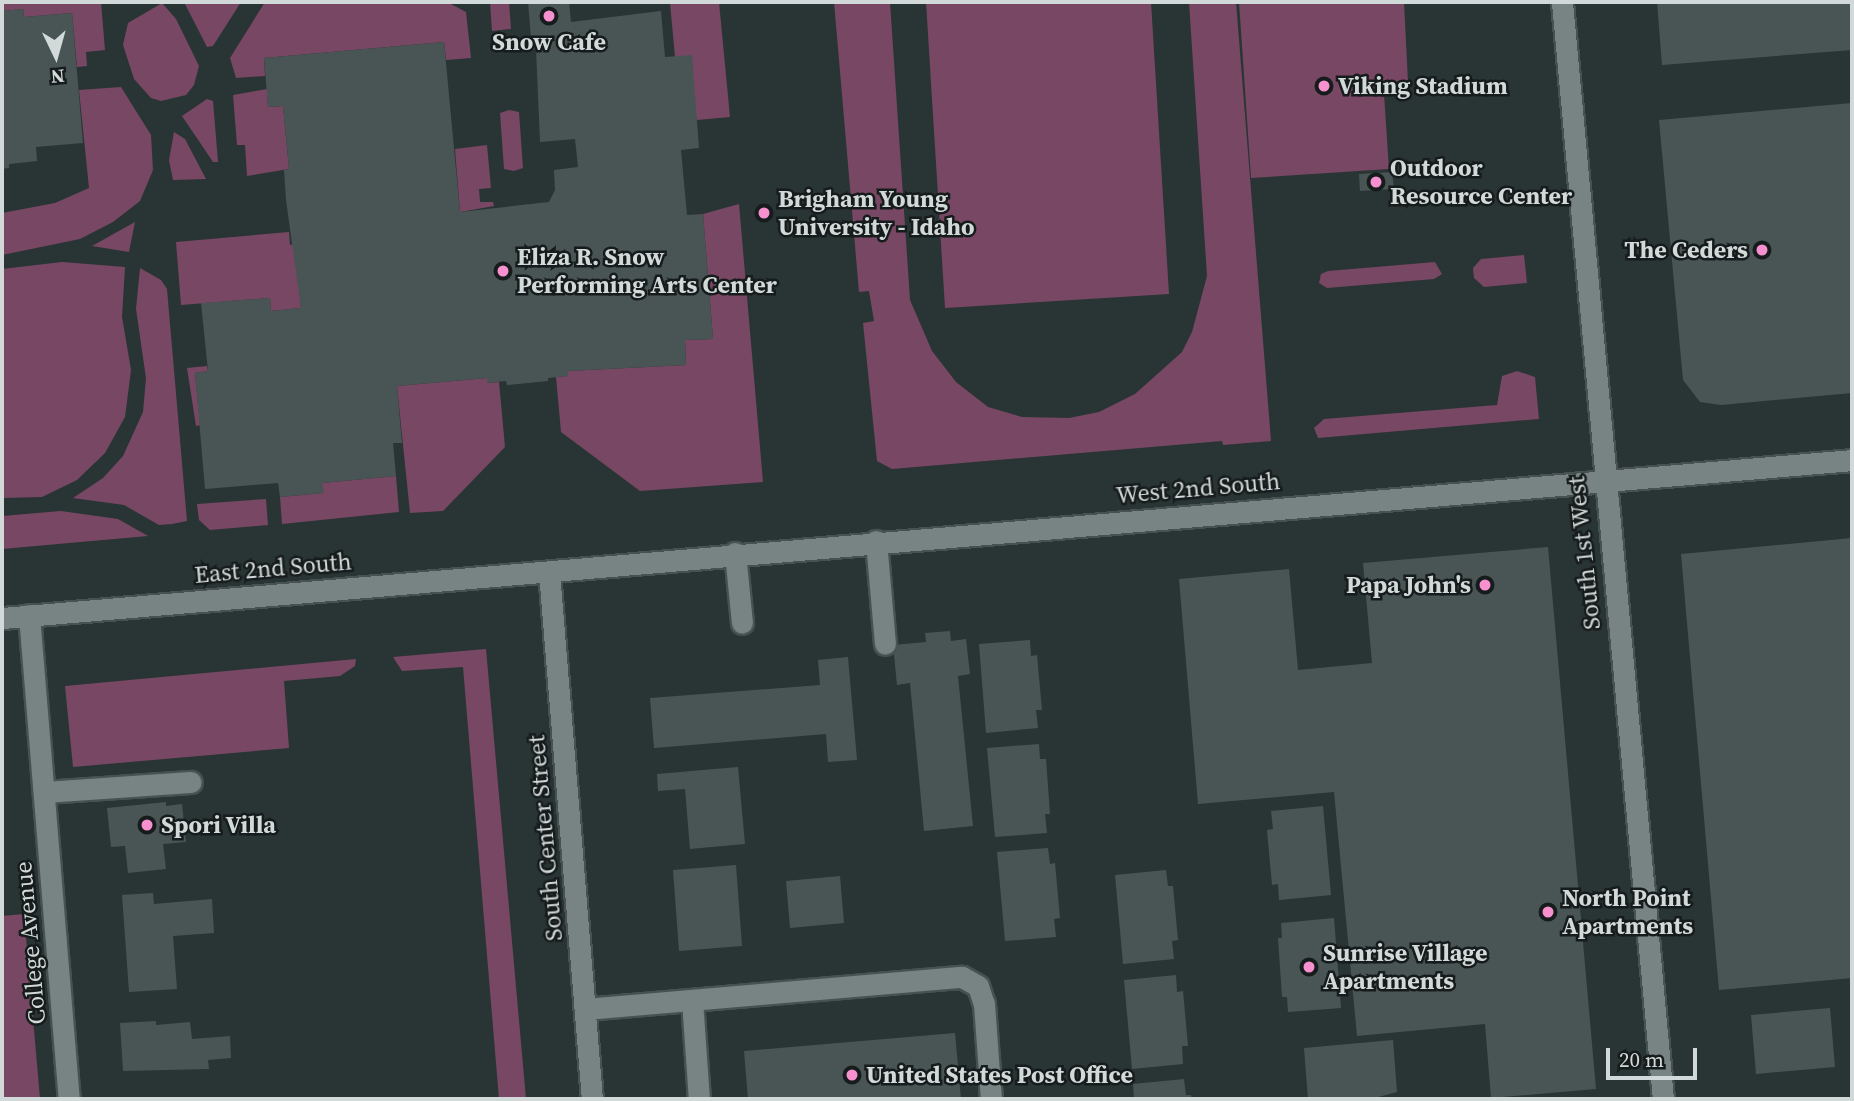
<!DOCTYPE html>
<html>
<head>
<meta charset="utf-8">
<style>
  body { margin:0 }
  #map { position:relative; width:1854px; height:1101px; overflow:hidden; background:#293534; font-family:"Source Serif 4",serif }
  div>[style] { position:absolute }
  .green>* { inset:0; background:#784764 }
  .building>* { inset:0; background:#495555 }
  .roads { filter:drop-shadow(2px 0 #475151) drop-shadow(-2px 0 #475151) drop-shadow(0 2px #475151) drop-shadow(0 -2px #475151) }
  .minor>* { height:21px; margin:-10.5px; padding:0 10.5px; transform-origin:10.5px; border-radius:10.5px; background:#778483 }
  .dots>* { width:19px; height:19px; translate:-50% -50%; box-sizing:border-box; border:4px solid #161b1b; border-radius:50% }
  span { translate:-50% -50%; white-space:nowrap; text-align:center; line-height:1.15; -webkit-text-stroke:5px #161b1b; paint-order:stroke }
  .poi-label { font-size:24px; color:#d2d9d9; font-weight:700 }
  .left { translate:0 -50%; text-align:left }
  .right { translate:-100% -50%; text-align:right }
  .street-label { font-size:24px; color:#d2d9d9 }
  .frame { position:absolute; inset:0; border:4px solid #d2d9d9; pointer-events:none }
  .north { position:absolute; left:21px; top:21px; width:70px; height:70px; -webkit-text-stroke:5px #161b1b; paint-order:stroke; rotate:175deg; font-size:19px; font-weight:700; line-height:28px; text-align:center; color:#d2d9d9 }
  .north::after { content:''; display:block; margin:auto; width:24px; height:32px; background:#d2d9d9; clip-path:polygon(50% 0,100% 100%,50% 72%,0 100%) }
  .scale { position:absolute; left:1606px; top:1048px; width:91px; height:32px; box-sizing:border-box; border:4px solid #d2d9d9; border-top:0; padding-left:9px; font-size:21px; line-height:24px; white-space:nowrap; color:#d2d9d9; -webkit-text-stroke:5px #161b1b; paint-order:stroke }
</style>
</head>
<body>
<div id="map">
  <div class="green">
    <i style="clip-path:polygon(2px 2px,101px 2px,105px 50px,86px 52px,87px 66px,77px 67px,72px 13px,24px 17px,23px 9px,2px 11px)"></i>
    <i style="clip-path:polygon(184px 2px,241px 2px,213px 46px,207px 47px)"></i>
    <i style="clip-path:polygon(265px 2px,447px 2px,466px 12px,471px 58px,446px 60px,444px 42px,264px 58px,265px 76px,236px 78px,230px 58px)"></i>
    <i style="clip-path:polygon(490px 2px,509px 2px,511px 29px,492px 31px)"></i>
    <i style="clip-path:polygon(719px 2px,730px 117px,697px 120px,675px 57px,670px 3px)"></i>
    <i style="clip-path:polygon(834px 2px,890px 2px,910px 300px,932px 351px,956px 382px,988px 407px,1022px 417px,1069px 418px,1099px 412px,1135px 394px,1182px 352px,1192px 332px,1207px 276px,1189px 2px,1236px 2px,1271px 441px,1223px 445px,1222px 441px,892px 469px,877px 461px,863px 323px,874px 321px,869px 291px,859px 292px)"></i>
    <i style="clip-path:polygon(926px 2px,1151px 2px,1169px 294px,945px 308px)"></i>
    <i style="clip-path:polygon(1239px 2px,1404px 2px,1408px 82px,1384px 94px,1389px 169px,1251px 178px)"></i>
    <i style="clip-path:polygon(162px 3px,176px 19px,199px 66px,194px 85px,186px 95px,161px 101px,151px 98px,134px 79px,123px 45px,128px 23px)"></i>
    <i style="clip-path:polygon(121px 87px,151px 135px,153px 170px,140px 201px,113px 222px,80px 239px,2px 255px,2px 213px,55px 203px,89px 188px,79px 90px)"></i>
    <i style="clip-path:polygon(267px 89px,268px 107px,283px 106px,289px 169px,247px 176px,245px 145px,237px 145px,233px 95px)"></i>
    <i style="clip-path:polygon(207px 99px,213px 101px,218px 162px,213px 162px,182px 116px)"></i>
    <i style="clip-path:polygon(509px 110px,519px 112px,523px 168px,514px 171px,504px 169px,500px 113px)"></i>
    <i style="clip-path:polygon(174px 132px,185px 139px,206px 179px,173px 180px,169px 160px)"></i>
    <i style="clip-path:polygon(487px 145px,491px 188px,479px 189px,480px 202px,493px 202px,494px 206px,460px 212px,455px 149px)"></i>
    <i style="clip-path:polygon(739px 204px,763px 482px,640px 491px,561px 432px,556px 377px,568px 376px,568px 371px,686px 365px,685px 340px,713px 339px,703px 214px)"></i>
    <i style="clip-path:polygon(135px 222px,129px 252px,92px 246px)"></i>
    <i style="clip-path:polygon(289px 232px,290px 245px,295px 244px,301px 308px,271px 311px,270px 298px,181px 305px,176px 242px)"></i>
    <i style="clip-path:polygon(1524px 255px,1527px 283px,1484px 287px,1474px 278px,1473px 268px,1481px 259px)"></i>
    <i style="clip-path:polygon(62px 262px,125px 267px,122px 317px,131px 370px,125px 417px,105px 453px,77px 480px,42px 497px,2px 498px,2px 269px)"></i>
    <i style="clip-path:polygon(1435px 262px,1442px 274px,1434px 279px,1327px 288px,1319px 283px,1321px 274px,1328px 271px)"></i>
    <i style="clip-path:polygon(140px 268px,161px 280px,167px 289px,187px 521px,172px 524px,159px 525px,124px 505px,73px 498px,103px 478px,123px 456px,143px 412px,146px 378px,136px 309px)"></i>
    <i style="clip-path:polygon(207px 366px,208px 371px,195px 373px,200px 425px,196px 426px,187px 368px)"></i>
    <i style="clip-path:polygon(1517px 371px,1535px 377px,1539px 419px,1318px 438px,1314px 428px,1324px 419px,1497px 405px,1502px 376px)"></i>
    <i style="clip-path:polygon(487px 378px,487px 383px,499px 382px,505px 447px,443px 511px,410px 513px,397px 386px)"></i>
    <i style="clip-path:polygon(396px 476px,399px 512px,282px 524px,280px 497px,323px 493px,322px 483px)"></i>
    <i style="clip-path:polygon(266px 499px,268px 525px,210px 530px,199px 520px,197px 504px)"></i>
    <i style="clip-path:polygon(61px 511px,118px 519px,148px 536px,2px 549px,2px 516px)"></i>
    <i style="clip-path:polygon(486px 649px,526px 1099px,499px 1099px,463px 667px,402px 671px,393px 657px)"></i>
    <i style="clip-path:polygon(356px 659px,355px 666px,340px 676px,284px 681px,289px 748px,73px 767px,65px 686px)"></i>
    <i style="clip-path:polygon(24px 914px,40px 1099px,2px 1099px,2px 916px)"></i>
  </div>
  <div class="building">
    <i style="clip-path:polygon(528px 2px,569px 2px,571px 22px,661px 11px,665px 57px,692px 55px,699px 148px,681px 150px,687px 215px,703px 214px,713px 339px,685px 340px,686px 365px,568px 371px,568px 376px,548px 378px,548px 381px,507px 385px,506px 381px,487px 383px,487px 378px,397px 386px,402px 443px,393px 443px,396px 476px,322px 483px,324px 493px,280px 497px,278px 483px,205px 489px,195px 373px,208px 371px,201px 303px,270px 298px,271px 311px,301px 308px,286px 200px,284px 170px,289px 169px,283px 106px,268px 107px,264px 58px,444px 42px,460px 212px,549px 202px,555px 190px,554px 170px,578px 167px,575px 139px,540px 142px,536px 49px,532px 50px)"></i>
    <i style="clip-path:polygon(1657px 2px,1852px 2px,1852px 50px,1662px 65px)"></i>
    <i style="clip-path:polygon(23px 9px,24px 17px,72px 13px,83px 143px,36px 147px,37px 161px,9px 164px,9px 168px,2px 169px,2px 11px)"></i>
    <i style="clip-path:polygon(1852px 103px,1852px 393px,1721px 405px,1700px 402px,1683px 380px,1659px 120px)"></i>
    <i style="clip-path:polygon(1392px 172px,1394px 189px,1360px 191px,1359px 174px)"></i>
    <i style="clip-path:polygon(1852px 538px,1852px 978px,1719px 990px,1681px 554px)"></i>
    <i style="clip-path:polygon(1548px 547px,1596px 1089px,1491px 1098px,1485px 1024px,1357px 1036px,1334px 792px,1198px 804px,1179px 579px,1289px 569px,1298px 670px,1372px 663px,1363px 563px)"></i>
    <i style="clip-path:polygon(950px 631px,951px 641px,966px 639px,970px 674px,958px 676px,973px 826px,924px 831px,910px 683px,897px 685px,893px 645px,926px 642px,925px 633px)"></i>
    <i style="clip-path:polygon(1030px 640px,1031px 656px,1037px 655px,1042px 710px,1036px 710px,1038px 728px,986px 733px,979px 644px)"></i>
    <i style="clip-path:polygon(848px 657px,857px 760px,828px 762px,826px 734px,654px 748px,650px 698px,820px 685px,818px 660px)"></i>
    <i style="clip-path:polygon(1039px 744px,1040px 759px,1046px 759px,1050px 814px,1045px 814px,1047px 833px,995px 837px,987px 748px)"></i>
    <i style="clip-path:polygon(738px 767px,745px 844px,690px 849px,685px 789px,658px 791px,657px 774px)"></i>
    <i style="clip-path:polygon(166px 802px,166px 806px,182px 804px,186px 842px,163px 844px,166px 869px,128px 873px,125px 846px,111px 847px,107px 808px)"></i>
    <i style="clip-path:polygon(1323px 806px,1331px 895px,1279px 900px,1278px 884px,1272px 885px,1267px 830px,1273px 829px,1271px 811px)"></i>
    <i style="clip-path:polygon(1048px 848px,1050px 864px,1055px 863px,1060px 918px,1054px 919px,1056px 937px,1005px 941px,997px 852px)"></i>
    <i style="clip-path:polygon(736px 865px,742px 946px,679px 951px,673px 870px)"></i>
    <i style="clip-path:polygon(1166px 870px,1168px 886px,1173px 886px,1178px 940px,1172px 941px,1174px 959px,1123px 964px,1115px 875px)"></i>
    <i style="clip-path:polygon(840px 876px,844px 923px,790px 928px,786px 881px)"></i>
    <i style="clip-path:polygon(153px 893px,154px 904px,212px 899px,214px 933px,173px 936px,177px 989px,129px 992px,122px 895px)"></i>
    <i style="clip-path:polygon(1334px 918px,1341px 1008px,1288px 1012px,1287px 997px,1282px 997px,1278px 938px,1282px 938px,1281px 923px)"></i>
    <i style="clip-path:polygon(1176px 975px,1177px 992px,1183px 991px,1188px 1046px,1182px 1046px,1183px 1064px,1132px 1069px,1124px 980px)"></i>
    <i style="clip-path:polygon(1830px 1008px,1835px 1067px,1756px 1074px,1751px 1015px)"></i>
    <i style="clip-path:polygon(156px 1021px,156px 1025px,190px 1022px,192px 1039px,230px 1036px,231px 1058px,208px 1060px,209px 1069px,123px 1071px,120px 1023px)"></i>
    <i style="clip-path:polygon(955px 1033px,961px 1099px,748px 1099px,744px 1051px)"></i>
    <i style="clip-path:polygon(1393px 1040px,1397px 1092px,1371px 1099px,1308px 1099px,1304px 1048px)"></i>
    <i style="clip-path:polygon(1184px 1079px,1186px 1095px,1191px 1095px,1192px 1099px,1134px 1099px,1133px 1084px)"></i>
  </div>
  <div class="roads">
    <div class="minor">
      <i style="left:1562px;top:2px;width:1102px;rotate:84.74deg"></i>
      <i style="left:876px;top:541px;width:103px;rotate:85deg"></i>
      <i style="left:735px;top:553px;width:70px;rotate:84.3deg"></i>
      <i style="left:549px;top:572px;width:529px;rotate:85.34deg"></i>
      <i style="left:29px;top:615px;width:486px;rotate:85.3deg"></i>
      <i style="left:2px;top:618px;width:1857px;rotate:-4.88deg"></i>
      <i style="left:44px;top:792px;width:147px;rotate:-3.9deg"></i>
      <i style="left:692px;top:1000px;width:99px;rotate:86deg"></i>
      <i style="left:585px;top:1009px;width:378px;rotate:-4.9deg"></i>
      <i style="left:962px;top:977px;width:18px;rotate:29deg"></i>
      <i style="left:978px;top:986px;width:19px;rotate:72deg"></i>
      <i style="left:984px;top:1004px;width:95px;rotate:85.8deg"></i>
    </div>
  </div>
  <div class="dots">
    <i style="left:549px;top:16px;background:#f690cf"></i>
    <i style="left:1324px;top:86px;background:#f690cf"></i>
    <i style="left:1376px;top:182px;background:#f690cf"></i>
    <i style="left:764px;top:213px;background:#f690cf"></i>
    <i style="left:1762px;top:250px;background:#f690cf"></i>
    <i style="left:503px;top:271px;background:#f690cf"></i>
    <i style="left:1485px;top:585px;background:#f690cf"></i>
    <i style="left:147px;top:825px;background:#f690cf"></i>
    <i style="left:1548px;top:912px;background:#f690cf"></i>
    <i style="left:1309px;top:967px;background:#f690cf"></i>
    <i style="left:852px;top:1075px;background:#f690cf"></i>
  </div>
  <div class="poi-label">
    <span style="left:549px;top:42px">Snow Cafe</span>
    <span class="left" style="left:1338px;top:86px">Viking Stadium</span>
    <span class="left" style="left:1390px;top:182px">Outdoor<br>Resource Center</span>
    <span class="left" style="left:778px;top:213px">Brigham Young<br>University - Idaho</span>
    <span class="right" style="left:1748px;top:250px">The Ceders</span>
    <span class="left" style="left:517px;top:271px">Eliza R. Snow<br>Performing Arts Center</span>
    <span class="right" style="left:1471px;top:585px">Papa John's</span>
    <span class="left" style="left:161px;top:825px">Spori Villa</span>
    <span class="left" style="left:1562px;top:912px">North Point<br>Apartments</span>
    <span class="left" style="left:1323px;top:967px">Sunrise Village<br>Apartments</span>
    <span class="left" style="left:866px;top:1075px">United States Post Office</span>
  </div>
  <div class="street-label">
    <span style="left:1198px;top:488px;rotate:-5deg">West 2nd South</span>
    <span style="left:1584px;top:553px;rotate:-96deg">South 1st West</span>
    <span style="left:273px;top:568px;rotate:-5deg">East 2nd South</span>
    <span style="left:545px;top:838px;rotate:-95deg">South Center Street</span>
    <span style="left:30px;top:943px;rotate:-95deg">College Avenue</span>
  </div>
  <div class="frame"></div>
  <div class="north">N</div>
  <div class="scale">20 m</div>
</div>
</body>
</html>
